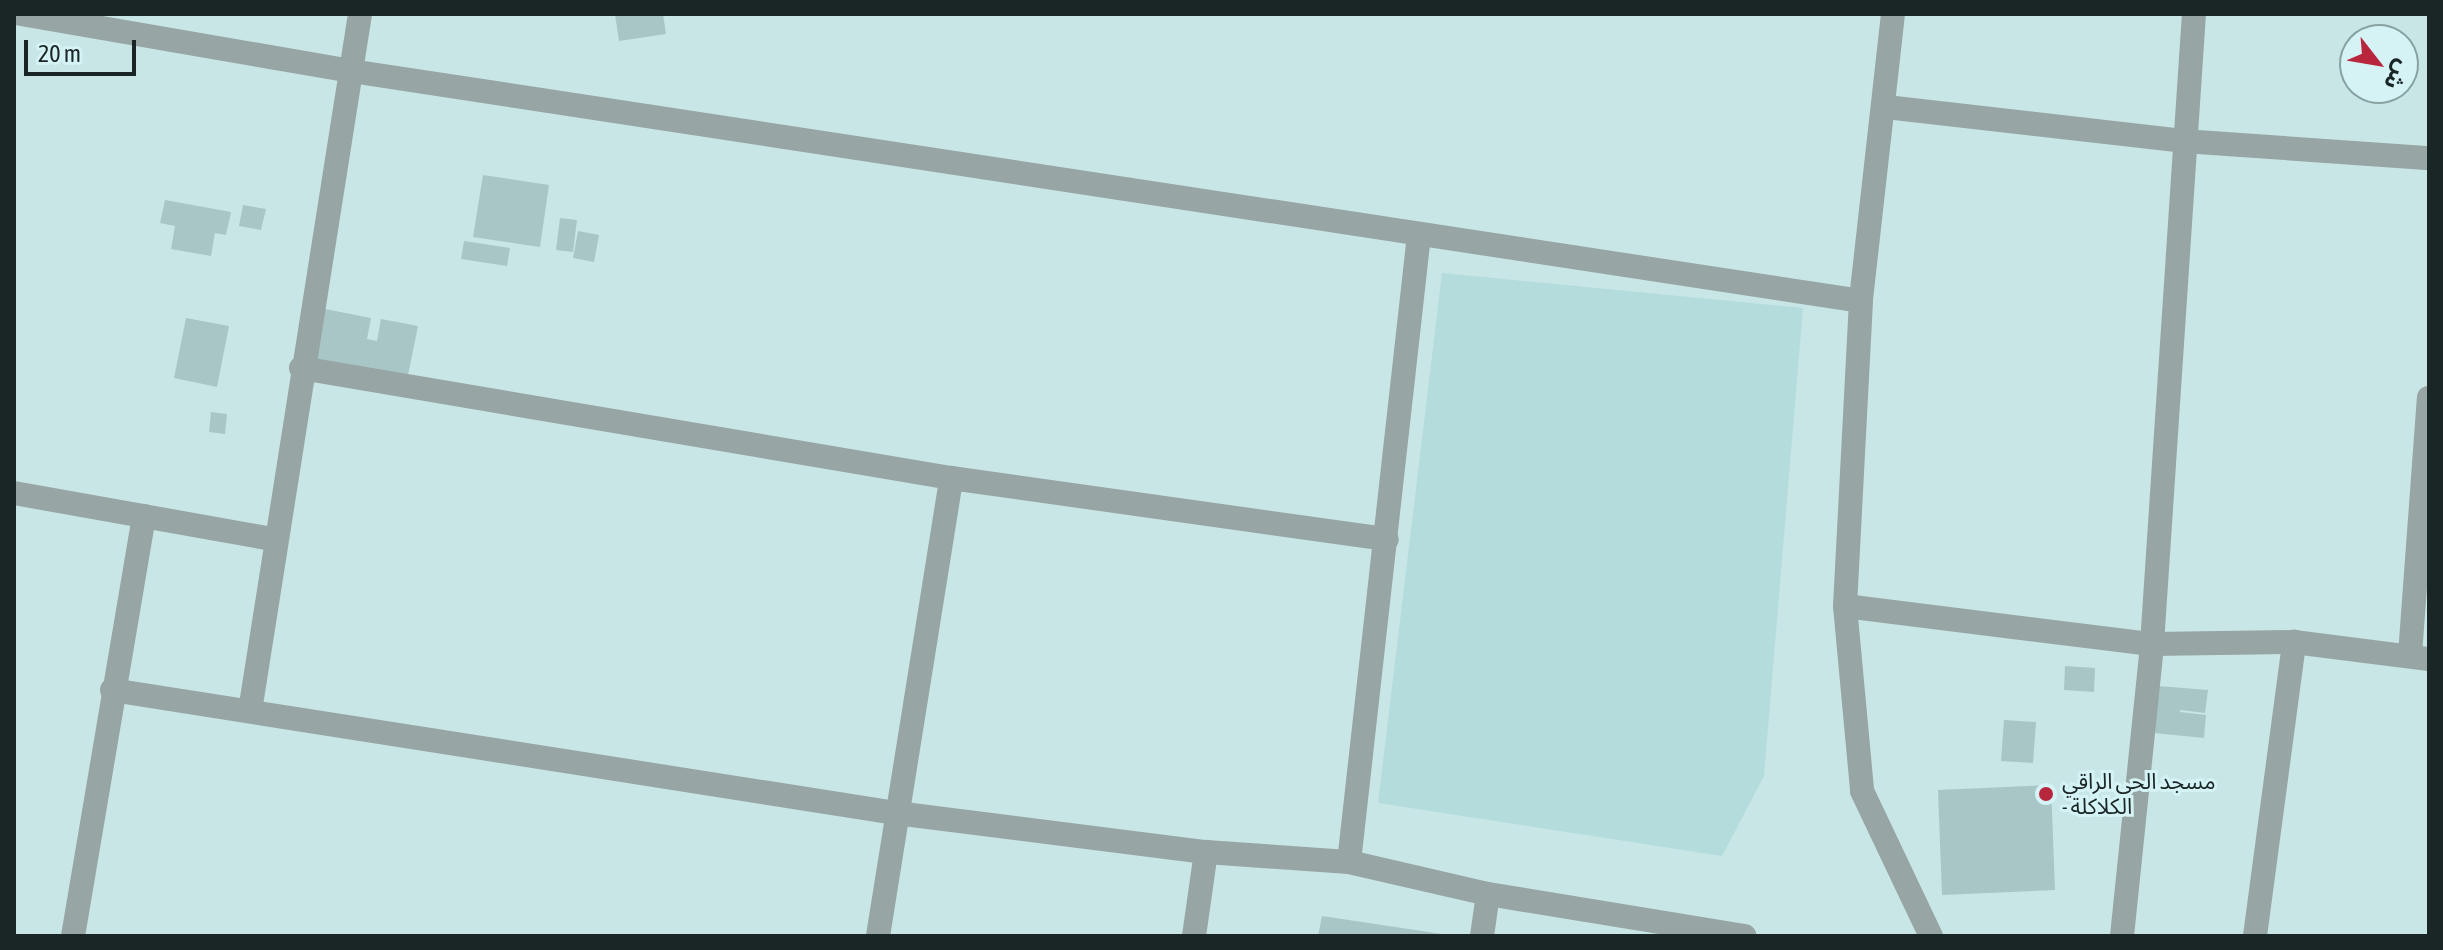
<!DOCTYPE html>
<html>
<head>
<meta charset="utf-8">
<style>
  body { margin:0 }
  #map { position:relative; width:2443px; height:950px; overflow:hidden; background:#c8e6e6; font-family:"Asap Condensed","Noto Sans Arabic",sans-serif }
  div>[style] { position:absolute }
  .built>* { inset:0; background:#b4dcdd }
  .building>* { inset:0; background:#a9c6c6 }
  .minor>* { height:24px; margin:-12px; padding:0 12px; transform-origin:12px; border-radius:12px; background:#98a5a5 }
  .dots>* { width:22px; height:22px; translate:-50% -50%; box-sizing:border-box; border:4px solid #d5f3f4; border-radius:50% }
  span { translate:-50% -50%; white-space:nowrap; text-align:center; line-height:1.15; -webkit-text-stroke:6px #d5f3f4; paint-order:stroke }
  .poi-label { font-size:22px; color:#1a2525 }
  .left { translate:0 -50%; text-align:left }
  .frame { position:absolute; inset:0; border:16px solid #1a2525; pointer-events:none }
  .north { position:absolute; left:2339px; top:24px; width:80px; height:80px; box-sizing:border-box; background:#d5f3f4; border:2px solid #8aa1a1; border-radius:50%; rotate:121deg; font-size:22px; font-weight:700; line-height:32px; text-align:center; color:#1a2525 }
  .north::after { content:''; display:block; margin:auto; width:28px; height:36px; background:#b8263d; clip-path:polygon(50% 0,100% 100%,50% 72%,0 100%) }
  .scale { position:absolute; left:24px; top:40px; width:112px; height:36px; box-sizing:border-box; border:4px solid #1a2525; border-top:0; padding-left:10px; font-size:24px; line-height:28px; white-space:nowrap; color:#1a2525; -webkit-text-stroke:6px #d5f3f4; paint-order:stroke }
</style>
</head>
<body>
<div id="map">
  <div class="built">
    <i style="clip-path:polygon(1442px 273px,1803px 308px,1764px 776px,1722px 856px,1378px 803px)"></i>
  </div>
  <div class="building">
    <i style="clip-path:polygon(615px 14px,663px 14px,666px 34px,619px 41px)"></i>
    <i style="clip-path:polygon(483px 175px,549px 185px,540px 247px,473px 237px)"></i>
    <i style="clip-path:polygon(165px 200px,231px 212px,226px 235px,215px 233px,211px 256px,171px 249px,175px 226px,160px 223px)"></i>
    <i style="clip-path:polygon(243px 205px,266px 209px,261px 230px,239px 226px)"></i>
    <i style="clip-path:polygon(560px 218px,577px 220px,573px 252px,556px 250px)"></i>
    <i style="clip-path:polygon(578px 231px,599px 235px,594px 262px,573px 258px)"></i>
    <i style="clip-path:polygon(464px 241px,510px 248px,507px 266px,461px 259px)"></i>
    <i style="clip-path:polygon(320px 308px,371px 318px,367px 339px,377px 341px,381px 319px,418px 326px,407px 380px,309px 361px)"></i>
    <i style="clip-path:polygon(186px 318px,229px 326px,217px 387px,174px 378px)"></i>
    <i style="clip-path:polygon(211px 412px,227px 414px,225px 434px,209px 432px)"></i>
    <i style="clip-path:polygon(2065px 666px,2095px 668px,2094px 692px,2064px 690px)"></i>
    <i style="clip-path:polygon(2158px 686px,2208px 690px,2205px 713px,2180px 710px,2180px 712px,2206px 715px,2204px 738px,2154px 733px)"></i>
    <i style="clip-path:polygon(2004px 720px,2036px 722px,2033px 763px,2001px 761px)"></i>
    <i style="clip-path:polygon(2051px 785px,2055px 890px,1942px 895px,1938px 790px)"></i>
    <i style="clip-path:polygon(1322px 916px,1442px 934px,1442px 936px,1318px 936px)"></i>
  </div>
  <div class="minor">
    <i style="left:21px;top:14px;width:335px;rotate:9.8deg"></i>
    <i style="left:351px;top:71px;width:1527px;rotate:8.66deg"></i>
    <i style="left:1893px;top:14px;width:289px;rotate:96.4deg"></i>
    <i style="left:1861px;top:301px;width:305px;rotate:93deg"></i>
    <i style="left:1845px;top:606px;width:186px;rotate:84.7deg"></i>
    <i style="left:1862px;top:791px;width:161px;rotate:64.6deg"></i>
    <i style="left:1886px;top:107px;width:299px;rotate:6.5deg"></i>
    <i style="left:2183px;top:141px;width:247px;rotate:4deg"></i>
    <i style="left:301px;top:368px;width:659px;rotate:9.61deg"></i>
    <i style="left:951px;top:478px;width:440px;rotate:8deg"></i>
    <i style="left:14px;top:493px;width:262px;rotate:10.1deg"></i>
    <i style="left:1845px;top:606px;width:309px;rotate:7.1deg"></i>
    <i style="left:2152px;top:644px;width:142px;rotate:-0.8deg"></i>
    <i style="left:2294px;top:642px;width:136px;rotate:7.2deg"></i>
    <i style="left:2410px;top:655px;width:258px;rotate:-85.8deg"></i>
    <i style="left:112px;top:690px;width:794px;rotate:8.92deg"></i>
    <i style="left:896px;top:813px;width:312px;rotate:7.2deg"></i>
    <i style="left:1206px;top:852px;width:143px;rotate:4deg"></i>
    <i style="left:1349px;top:862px;width:143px;rotate:13deg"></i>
    <i style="left:1488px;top:894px;width:260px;rotate:9.3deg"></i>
    <i style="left:250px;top:711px;width:706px;rotate:-81.03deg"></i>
    <i style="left:1349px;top:862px;width:631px;rotate:-83.63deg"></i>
    <i style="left:73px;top:936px;width:426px;rotate:-80.4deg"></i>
    <i style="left:878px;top:936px;width:464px;rotate:-80.9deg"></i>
    <i style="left:1194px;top:936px;width:85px;rotate:-81.9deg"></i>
    <i style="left:1482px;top:936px;width:42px;rotate:-81.9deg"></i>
    <i style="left:2122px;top:936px;width:294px;rotate:-84.1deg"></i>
    <i style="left:2152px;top:644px;width:631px;rotate:-86.19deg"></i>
    <i style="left:2255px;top:936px;width:297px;rotate:-82.4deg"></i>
  </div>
  <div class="dots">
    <i style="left:2046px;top:794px;background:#b8263d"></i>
  </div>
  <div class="poi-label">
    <span class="left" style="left:2062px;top:794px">مسجد الحي الراقي<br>- الكلاكلة</span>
  </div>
  <div class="frame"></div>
  <div class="north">ش</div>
  <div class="scale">20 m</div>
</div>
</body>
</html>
